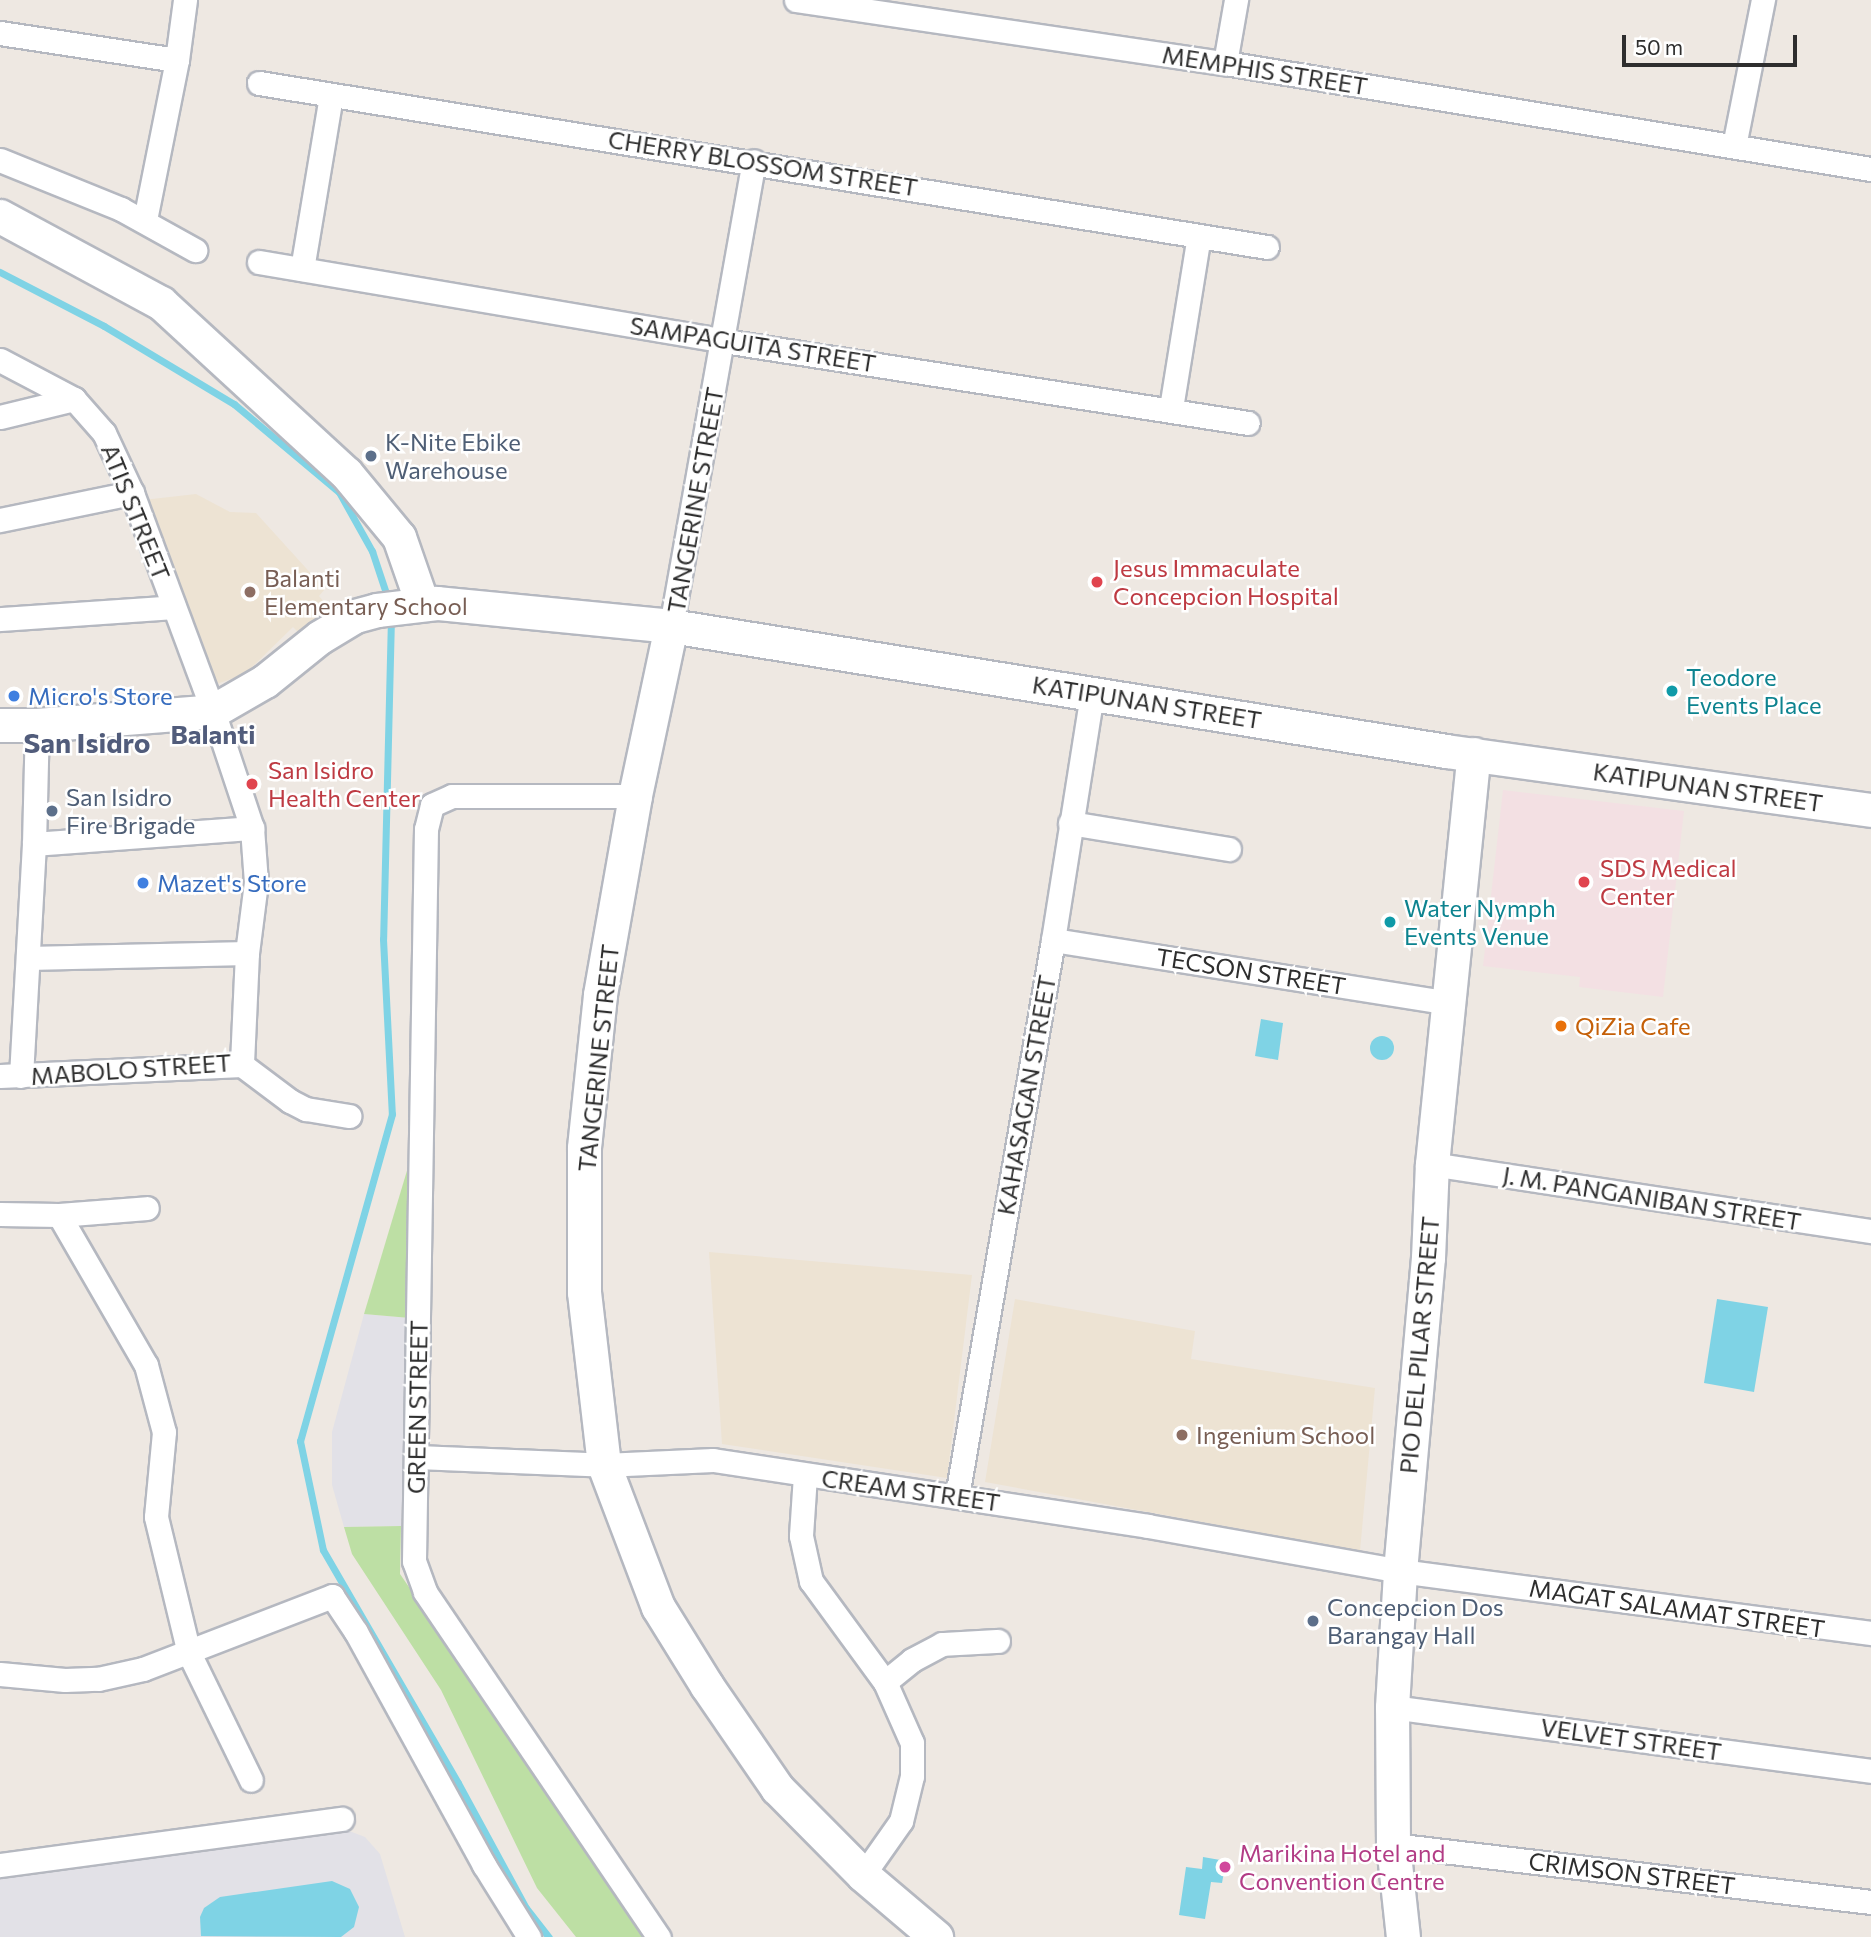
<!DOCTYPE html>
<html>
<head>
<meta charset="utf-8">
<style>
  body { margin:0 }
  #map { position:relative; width:1871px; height:1937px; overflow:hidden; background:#eee8e2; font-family:Commissioner,sans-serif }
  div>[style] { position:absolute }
  .industrial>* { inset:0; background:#e2e1e7 }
  .education>* { inset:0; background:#ede3d3 }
  .medical>* { inset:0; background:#f3e0e3 }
  .green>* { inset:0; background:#bddfa4 }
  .water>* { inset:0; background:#7fd3e5 }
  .round { border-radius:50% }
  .stream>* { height:7px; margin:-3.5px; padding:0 3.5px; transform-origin:3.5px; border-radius:3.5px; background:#7fd3e5 }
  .roads { filter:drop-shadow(2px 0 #b5b8c0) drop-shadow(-2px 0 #b5b8c0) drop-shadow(0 2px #b5b8c0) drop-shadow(0 -2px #b5b8c0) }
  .street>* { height:23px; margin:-11.5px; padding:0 11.5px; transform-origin:11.5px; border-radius:11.5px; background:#fff }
  .secondary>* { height:33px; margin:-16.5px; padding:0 16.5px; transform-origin:16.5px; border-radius:16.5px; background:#fff }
  .dots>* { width:19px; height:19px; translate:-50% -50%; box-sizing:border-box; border:4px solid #fff; border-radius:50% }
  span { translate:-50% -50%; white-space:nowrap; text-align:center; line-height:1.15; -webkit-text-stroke:5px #fff; paint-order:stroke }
  .street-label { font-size:24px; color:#2e2e2e }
  .service-label { font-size:24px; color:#4e5e75 }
  .left { translate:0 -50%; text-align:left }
  .health-label { font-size:24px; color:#be3a42 }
  .education-label { font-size:24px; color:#785e54 }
  .culture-label { font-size:24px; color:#0d838f }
  .shop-label { font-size:24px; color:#366cbe }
  .food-label { font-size:24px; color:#c56008 }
  .hotel-label { font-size:24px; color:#b23c85 }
  .neighbourhood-label { font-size:26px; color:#515c7b; font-weight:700 }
  .quarter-label { font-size:28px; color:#515c7b; font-weight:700 }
  .scale { position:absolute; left:1622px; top:35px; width:175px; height:32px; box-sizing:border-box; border:4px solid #2e2e2e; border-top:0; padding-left:9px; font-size:21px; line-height:24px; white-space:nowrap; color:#2e2e2e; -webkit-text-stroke:5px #fff; paint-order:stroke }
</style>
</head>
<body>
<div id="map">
  <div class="industrial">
    <i style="clip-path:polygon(364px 1314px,410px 1318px,401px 1526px,344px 1527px,332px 1485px,332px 1432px)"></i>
    <i style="clip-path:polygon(344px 1829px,365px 1837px,380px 1854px,405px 1937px,0 1937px,0 1872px)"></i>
  </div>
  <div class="education">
    <i style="clip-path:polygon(196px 494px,230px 512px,256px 513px,325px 589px,319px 596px,330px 609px,302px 636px,293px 627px,245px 674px,214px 685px,143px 500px)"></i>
    <i style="clip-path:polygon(709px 1252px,972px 1275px,947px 1478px,722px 1444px)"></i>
    <i style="clip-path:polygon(1015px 1299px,1195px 1331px,1191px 1359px,1375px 1388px,1360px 1551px,985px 1482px)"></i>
  </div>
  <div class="medical">
    <i style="clip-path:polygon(1503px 790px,1684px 811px,1663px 997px,1579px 987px,1580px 977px,1483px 966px)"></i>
  </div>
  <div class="green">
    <i style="clip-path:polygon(412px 1154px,410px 1318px,364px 1314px)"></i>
    <i style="clip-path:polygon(401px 1526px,400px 1574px,650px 1937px,576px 1937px,537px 1888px,441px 1690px,352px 1554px,344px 1527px)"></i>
  </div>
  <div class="water">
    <i style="clip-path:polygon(1261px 1019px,1283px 1023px,1278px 1060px,1255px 1056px)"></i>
    <i class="round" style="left:1370px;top:1036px;width:24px;height:24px"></i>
    <i style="clip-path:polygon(1717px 1299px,1768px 1307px,1754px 1392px,1704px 1383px)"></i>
    <i style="clip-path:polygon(1203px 1857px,1226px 1861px,1222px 1883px,1211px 1882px,1205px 1919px,1179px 1915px,1186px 1867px,1202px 1869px)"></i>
    <i style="clip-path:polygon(332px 1881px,350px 1889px,359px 1907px,354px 1927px,341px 1937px,201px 1936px,200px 1917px,204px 1908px,220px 1897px)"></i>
  </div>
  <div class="stream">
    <i style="left:0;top:272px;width:117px;rotate:27.4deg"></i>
    <i style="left:104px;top:326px;width:152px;rotate:31deg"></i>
    <i style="left:234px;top:404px;width:137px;rotate:40deg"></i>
    <i style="left:339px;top:492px;width:68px;rotate:60.8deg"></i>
    <i style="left:372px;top:551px;width:51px;rotate:71.6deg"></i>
    <i style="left:391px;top:617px;width:322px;rotate:91.4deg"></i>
    <i style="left:383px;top:939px;width:175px;rotate:87.1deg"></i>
    <i style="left:392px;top:1114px;width:340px;rotate:105.7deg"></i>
    <i style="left:300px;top:1441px;width:111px;rotate:78.1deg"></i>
    <i style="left:323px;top:1550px;width:269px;rotate:59.9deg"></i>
    <i style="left:458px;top:1783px;width:142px;rotate:61.5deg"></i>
    <i style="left:526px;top:1908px;width:37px;rotate:52deg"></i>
  </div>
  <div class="roads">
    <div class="street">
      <i style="left:796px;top:0;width:434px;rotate:8.4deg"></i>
      <i style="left:1225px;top:63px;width:655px;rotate:9.32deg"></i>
      <i style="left:0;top:33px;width:179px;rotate:8.7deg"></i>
      <i style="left:1225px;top:63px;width:64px;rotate:-80.1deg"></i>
      <i style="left:259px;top:83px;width:1021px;rotate:9.24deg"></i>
      <i style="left:1734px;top:146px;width:149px;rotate:-78.8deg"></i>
      <i style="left:0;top:160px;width:131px;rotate:22deg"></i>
      <i style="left:121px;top:209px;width:85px;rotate:29deg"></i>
      <i style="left:145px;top:220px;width:163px;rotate:-78.7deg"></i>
      <i style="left:177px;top:60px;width:61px;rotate:-82.4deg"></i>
      <i style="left:259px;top:262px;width:472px;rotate:9.6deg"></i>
      <i style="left:724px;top:341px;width:530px;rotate:8.89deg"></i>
      <i style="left:302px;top:269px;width:176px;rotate:-80.5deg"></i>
      <i style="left:0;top:360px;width:84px;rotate:27.8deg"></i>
      <i style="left:74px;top:399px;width:45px;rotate:48.6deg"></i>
      <i style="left:104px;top:433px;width:66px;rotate:65deg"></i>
      <i style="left:132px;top:493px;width:233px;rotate:69.6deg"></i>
      <i style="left:213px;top:711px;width:123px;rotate:71.6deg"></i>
      <i style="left:252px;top:828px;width:54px;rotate:85.8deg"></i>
      <i style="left:256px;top:882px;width:72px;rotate:97.2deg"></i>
      <i style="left:247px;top:953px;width:112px;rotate:92.6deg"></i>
      <i style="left:1171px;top:408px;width:174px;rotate:-80.8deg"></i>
      <i style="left:0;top:417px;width:76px;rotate:-13.7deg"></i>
      <i style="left:0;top:520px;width:135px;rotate:-11.6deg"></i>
      <i style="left:0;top:619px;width:174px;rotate:-3.9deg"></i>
      <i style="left:671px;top:626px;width:472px;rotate:-79.9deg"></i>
      <i style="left:635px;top:796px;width:183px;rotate:180deg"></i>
      <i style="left:452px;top:796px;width:22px;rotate:156deg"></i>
      <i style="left:432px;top:805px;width:25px;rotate:104deg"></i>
      <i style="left:426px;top:829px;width:732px;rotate:90.94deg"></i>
      <i style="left:414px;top:1561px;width:33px;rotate:70deg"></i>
      <i style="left:425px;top:1592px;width:417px;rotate:55.9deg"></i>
      <i style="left:1070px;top:823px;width:161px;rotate:9.3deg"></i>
      <i style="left:34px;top:844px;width:219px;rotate:-4.2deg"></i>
      <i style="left:1053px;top:940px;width:401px;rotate:9deg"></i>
      <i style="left:28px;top:958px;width:219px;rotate:-1.3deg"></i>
      <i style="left:242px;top:1065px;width:60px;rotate:36.9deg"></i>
      <i style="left:290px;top:1101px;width:18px;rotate:27deg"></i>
      <i style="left:306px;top:1109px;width:44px;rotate:9.2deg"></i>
      <i style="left:0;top:1076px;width:242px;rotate:-2.6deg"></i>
      <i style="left:21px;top:1076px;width:232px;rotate:-86.8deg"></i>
      <i style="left:34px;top:844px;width:119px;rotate:-88.6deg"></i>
      <i style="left:1432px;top:1164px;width:444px;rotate:8.7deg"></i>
      <i style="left:0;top:1214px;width:59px;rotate:1deg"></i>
      <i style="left:59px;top:1215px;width:88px;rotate:-4.5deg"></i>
      <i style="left:59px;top:1215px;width:173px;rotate:59.9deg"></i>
      <i style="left:146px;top:1365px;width:69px;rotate:75deg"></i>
      <i style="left:164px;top:1432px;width:85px;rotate:95.4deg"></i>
      <i style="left:156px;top:1517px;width:140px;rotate:76.4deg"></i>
      <i style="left:189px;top:1653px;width:141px;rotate:64deg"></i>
      <i style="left:417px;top:1457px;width:187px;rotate:2.4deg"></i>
      <i style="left:604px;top:1465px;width:109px;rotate:-2.6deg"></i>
      <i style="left:713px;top:1460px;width:440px;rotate:8.6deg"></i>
      <i style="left:1148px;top:1526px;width:256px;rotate:10.1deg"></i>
      <i style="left:1400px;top:1571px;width:475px;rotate:7.5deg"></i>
      <i style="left:805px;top:1475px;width:61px;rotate:93.8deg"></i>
      <i style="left:801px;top:1536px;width:46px;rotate:77.5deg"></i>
      <i style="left:811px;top:1581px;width:125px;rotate:53.8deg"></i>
      <i style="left:885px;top:1682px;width:67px;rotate:66.1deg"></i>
      <i style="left:912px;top:1743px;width:33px;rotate:90deg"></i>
      <i style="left:912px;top:1776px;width:46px;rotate:103.7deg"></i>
      <i style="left:901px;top:1821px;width:66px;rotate:125.1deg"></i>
      <i style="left:957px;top:1496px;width:564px;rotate:-80.2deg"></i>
      <i style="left:1053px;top:940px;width:249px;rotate:-81deg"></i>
      <i style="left:0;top:1674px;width:65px;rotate:5.3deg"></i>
      <i style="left:65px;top:1680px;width:33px;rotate:-2deg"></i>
      <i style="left:98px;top:1679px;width:46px;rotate:-12.5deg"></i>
      <i style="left:143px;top:1669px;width:203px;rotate:-21.1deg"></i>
      <i style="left:332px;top:1596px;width:43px;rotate:56.3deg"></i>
      <i style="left:356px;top:1632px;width:266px;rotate:61.2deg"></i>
      <i style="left:484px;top:1865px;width:85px;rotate:58deg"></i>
      <i style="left:885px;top:1682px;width:35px;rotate:-39deg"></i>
      <i style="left:912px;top:1660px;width:34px;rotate:-28deg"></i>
      <i style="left:942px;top:1644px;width:56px;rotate:-3.1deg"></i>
      <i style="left:1392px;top:1707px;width:483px;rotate:7.6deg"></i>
      <i style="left:1393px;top:1845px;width:481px;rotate:6.8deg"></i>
      <i style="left:0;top:1865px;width:345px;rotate:-7.7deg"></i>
    </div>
    <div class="secondary">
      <i style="left:0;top:216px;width:183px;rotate:28.4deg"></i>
      <i style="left:161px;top:303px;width:251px;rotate:42.6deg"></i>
      <i style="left:346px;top:473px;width:83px;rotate:50.4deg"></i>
      <i style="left:399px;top:537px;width:70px;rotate:70.8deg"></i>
      <i style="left:671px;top:626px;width:174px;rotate:102deg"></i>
      <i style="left:635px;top:796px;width:202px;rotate:100deg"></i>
      <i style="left:600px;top:995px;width:154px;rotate:96deg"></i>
      <i style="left:584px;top:1148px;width:144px;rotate:90deg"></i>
      <i style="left:584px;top:1292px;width:174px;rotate:83.4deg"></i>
      <i style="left:604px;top:1465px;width:152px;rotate:69.2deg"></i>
      <i style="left:658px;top:1607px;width:93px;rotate:58.2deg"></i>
      <i style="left:707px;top:1686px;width:124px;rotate:55.5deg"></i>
      <i style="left:777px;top:1788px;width:122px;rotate:45.3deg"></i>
      <i style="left:863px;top:1875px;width:96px;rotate:40.3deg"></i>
      <i style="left:0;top:725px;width:37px"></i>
      <i style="left:37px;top:725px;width:177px;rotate:-4.5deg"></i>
      <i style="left:213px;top:711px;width:60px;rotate:-30deg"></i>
      <i style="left:265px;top:681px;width:70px;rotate:-38.7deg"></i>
      <i style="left:320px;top:637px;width:41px;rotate:-31deg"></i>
      <i style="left:355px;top:616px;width:23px;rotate:-15deg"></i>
      <i style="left:377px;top:610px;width:60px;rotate:-6.7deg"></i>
      <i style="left:437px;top:603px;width:235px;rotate:5.6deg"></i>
      <i style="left:671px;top:626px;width:785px;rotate:9.16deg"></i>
      <i style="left:1446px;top:751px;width:429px;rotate:7.9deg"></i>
      <i style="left:1403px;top:1937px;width:93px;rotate:-96.2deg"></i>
      <i style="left:1393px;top:1845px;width:138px;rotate:-90.4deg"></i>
      <i style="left:1392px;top:1707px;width:136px;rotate:-86.6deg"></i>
      <i style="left:1400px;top:1571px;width:314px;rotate:-84.9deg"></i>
      <i style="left:1428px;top:1258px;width:94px;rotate:-87.6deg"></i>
      <i style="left:1432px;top:1164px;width:412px;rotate:-84.2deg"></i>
    </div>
  </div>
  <div class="dots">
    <i style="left:371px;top:456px;background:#5c6f8a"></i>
    <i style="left:1097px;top:582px;background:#e0444e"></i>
    <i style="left:250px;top:592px;background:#8d6e63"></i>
    <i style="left:1672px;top:691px;background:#0f9aa8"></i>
    <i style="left:14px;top:696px;background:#3f7fe0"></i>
    <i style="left:252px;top:784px;background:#e0444e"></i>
    <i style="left:52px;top:811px;background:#5c6f8a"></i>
    <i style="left:1584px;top:882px;background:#e0444e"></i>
    <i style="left:143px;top:883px;background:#3f7fe0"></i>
    <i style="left:1390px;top:922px;background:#0f9aa8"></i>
    <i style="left:1561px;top:1026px;background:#e8710a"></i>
    <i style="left:1182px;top:1435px;background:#8d6e63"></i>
    <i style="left:1313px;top:1621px;background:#5c6f8a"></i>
    <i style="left:1225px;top:1867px;background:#d1479c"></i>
  </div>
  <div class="street-label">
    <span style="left:1265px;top:70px;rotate:9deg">MEMPHIS STREET</span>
    <span style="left:763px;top:163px;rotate:9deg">CHERRY BLOSSOM STREET</span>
    <span style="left:753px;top:344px;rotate:9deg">SAMPAGUITA STREET</span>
    <span style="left:695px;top:500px;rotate:-80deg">TANGERINE STREET</span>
    <span style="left:136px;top:512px;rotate:68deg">ATIS STREET</span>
    <span style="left:1147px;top:702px;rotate:9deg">KATIPUNAN STREET</span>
    <span style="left:1708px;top:787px;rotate:8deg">KATIPUNAN STREET</span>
    <span style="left:1251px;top:971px;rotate:9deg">TECSON STREET</span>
    <span style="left:598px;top:1058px;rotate:-84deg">TANGERINE STREET</span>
    <span style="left:131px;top:1069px;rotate:-4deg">MABOLO STREET</span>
    <span style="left:1026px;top:1095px;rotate:-80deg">KAHASAGAN STREET</span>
    <span style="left:1652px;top:1198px;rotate:9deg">J. M. PANGANIBAN STREET</span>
    <span style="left:1419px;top:1345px;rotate:-85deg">PIO DEL PILAR STREET</span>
    <span style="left:417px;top:1407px;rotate:-89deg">GREEN STREET</span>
    <span style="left:911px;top:1490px;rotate:8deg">CREAM STREET</span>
    <span style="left:1677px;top:1608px;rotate:8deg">MAGAT SALAMAT STREET</span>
    <span style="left:1631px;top:1739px;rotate:8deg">VELVET STREET</span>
    <span style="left:1632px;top:1873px;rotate:7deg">CRIMSON STREET</span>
  </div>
  <div class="service-label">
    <span class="left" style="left:385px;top:456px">K-Nite Ebike<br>Warehouse</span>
    <span class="left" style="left:66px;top:811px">San Isidro<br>Fire Brigade</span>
    <span class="left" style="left:1327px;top:1621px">Concepcion Dos<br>Barangay Hall</span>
  </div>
  <div class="health-label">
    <span class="left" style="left:1113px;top:582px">Jesus Immaculate<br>Concepcion Hospital</span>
    <span class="left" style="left:268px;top:784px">San Isidro<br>Health Center</span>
    <span class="left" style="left:1600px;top:882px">SDS Medical<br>Center</span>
  </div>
  <div class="education-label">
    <span class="left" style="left:264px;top:592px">Balanti<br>Elementary School</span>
    <span class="left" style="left:1196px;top:1435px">Ingenium School</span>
  </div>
  <div class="culture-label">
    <span class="left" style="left:1686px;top:691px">Teodore<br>Events Place</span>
    <span class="left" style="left:1404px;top:922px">Water Nymph<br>Events Venue</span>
  </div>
  <div class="shop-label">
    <span class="left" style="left:28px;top:696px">Micro's Store</span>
    <span class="left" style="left:157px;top:883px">Mazet's Store</span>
  </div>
  <div class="food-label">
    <span class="left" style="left:1575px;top:1026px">QiZia Cafe</span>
  </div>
  <div class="hotel-label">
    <span class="left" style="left:1239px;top:1867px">Marikina Hotel and<br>Convention Centre</span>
  </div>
  <div class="neighbourhood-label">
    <span style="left:213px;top:734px">Balanti</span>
  </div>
  <div class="quarter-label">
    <span style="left:87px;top:742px">San Isidro</span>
  </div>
  <div class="scale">50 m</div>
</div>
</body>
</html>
